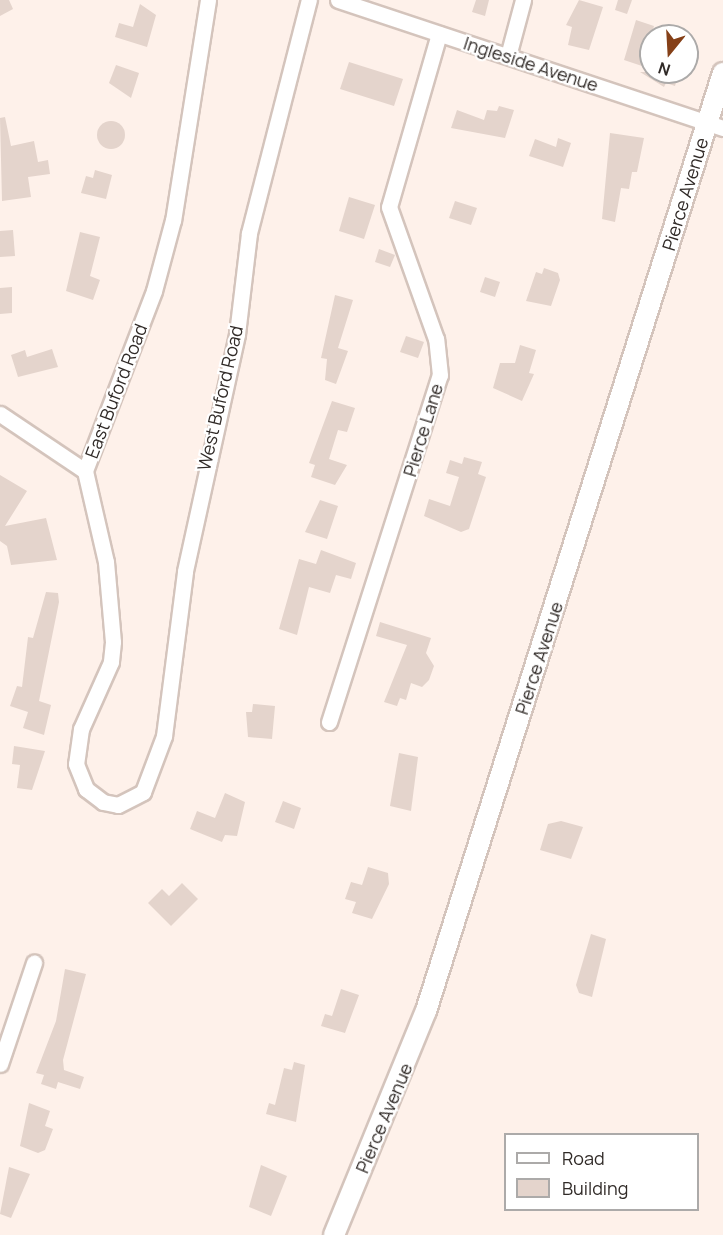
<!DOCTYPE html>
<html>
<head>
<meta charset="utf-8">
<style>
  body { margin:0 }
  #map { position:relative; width:723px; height:1235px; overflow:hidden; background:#fef1ea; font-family:Manrope,sans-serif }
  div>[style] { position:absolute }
  .building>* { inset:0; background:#e4d4cc }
  .round { border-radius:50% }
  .roads { filter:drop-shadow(2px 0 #d4c4bc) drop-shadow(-2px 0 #d4c4bc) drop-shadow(0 2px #d4c4bc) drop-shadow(0 -2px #d4c4bc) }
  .minor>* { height:15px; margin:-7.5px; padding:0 7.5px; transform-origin:7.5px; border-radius:7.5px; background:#fff }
  .major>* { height:20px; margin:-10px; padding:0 10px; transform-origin:10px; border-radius:10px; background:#fff }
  span { translate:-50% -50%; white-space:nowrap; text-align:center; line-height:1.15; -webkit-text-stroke:4.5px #fff; paint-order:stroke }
  .street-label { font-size:18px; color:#302a27 }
  .legend { position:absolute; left:504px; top:1133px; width:195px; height:78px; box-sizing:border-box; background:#fff; border:2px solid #acaaa9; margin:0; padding:8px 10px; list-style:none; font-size:18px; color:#302a27 }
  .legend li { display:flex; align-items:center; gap:12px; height:30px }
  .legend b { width:30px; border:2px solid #acaaa9 }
  .north { position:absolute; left:639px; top:24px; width:60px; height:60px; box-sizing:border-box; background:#fff; border:2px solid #acaaa9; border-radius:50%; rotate:198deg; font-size:16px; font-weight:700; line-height:24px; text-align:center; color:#302a27 }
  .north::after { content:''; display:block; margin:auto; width:21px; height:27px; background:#854018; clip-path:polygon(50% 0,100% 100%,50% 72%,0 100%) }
</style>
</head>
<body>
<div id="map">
  <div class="building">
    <i style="clip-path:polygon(0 0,9px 0,13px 9px,0 16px)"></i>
    <i style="clip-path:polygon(476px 0,489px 0,485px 16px,472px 12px)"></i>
    <i style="clip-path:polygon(579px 0,603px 7px,589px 50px,568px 45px,572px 27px,566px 25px)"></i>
    <i style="clip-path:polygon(618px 0,632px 0,627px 14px,615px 10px)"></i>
    <i style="clip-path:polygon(140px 4px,156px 15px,147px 47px,115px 37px,119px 23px,133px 27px)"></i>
    <i style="clip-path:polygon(636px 20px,654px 26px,647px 50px,651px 69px,624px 60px)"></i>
    <i style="clip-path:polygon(349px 62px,403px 79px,394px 106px,340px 89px)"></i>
    <i style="clip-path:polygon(116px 65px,139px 73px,131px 98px,109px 83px)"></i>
    <i style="clip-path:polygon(640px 72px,679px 72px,675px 86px,666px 83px,664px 87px)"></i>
    <i style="clip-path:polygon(499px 106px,514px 110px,505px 138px,451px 128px,457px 110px,484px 120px,487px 110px,497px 111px)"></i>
    <i style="clip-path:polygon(5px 117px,11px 146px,34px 141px,38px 162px,48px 160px,50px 174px,28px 177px,31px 197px,2px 201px,0 118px)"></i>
    <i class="round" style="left:97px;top:121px;width:28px;height:28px"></i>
    <i style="clip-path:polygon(610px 133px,644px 138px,637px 172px,632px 172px,629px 189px,621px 188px,615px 222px,602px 219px)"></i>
    <i style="clip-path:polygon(558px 138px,571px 143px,563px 167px,529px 156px,535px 139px,556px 147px)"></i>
    <i style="clip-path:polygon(95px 170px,112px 175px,106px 199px,81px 193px,86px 176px,93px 178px)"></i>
    <i style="clip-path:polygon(349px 197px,375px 205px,364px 239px,339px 231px)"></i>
    <i style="clip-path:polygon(455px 201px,477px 208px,471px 225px,449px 218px)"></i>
    <i style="clip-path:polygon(13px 230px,15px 256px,0 257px,0 231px)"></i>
    <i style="clip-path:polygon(80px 232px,100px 237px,90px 276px,100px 280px,93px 300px,66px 291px)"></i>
    <i style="clip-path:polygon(379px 249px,395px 255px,390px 267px,375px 262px)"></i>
    <i style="clip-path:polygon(544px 268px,558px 273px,560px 280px,551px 306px,526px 301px,536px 272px,542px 274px)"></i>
    <i style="clip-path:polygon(485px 277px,500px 282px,495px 297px,480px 292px)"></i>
    <i style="clip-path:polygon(12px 287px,12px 313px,0 314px,0 288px)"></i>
    <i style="clip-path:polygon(335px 295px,353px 300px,338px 348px,348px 351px,336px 384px,325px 380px,327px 359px,321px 358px)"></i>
    <i style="clip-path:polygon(406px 336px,424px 342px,418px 358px,400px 352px)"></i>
    <i style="clip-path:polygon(520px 345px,536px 350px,529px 373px,534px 374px,522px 401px,493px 388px,500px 363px,515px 363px)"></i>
    <i style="clip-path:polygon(52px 349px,58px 367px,18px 377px,11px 355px,25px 350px,27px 357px)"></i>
    <i style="clip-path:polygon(332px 401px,355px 408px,347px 432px,338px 430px,329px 459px,347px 465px,335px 485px,311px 477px,315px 465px,309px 463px)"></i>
    <i style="clip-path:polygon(464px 457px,482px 462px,478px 474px,486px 477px,469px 529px,461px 532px,424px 516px,429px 499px,450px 506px,459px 477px,446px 473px,450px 460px,462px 464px)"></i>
    <i style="clip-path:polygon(0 475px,27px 491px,5px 526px,46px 518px,57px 560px,11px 565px,7px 546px,0 541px)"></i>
    <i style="clip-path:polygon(320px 500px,338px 506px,327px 539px,305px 532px)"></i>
    <i style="clip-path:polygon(321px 550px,356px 563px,351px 579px,336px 575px,330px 593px,309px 587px,297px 635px,279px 629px,299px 559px,316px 564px)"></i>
    <i style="clip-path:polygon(46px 592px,58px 593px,59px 602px,39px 701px,51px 705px,44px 735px,23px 728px,28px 712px,10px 706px,17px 686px,22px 687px,28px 637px,33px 638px)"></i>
    <i style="clip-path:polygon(380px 622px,431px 638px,426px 653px,434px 666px,429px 680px,422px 687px,411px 683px,406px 700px,400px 698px,397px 706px,384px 702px,407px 645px,376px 636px)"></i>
    <i style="clip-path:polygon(253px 704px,275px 706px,272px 739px,248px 737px,246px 712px,252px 712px)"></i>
    <i style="clip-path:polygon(14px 746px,45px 751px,32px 790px,17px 788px,20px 765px,12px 764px)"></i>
    <i style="clip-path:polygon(399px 753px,418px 757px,411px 811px,390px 806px)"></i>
    <i style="clip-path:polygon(225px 793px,245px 802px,237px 836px,225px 835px,222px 842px,190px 829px,197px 811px,215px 818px)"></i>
    <i style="clip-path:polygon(283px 801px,301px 808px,294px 829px,275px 822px)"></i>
    <i style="clip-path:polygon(561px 821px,583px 827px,571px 859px,540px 850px,548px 824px)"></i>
    <i style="clip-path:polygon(368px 867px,388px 873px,389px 884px,372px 919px,352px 913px,356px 902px,345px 899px,351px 882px,362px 885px)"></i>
    <i style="clip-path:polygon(182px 883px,198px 899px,171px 926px,148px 903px,162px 889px,169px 896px)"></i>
    <i style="clip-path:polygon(591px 934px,606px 939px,592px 997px,579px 993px,576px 985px)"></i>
    <i style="clip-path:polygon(65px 969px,86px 974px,63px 1060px,64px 1070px,84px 1077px,80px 1089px,58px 1082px,56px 1089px,41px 1084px,44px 1075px,36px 1073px,56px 1021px)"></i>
    <i style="clip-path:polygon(341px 989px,359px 995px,345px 1033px,321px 1026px,325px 1014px,332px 1016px)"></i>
    <i style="clip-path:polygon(294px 1062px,305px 1065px,296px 1122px,266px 1114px,269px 1103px,275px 1105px,284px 1068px,292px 1070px)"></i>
    <i style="clip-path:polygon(29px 1103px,50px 1111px,45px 1126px,53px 1129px,45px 1150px,38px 1153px,20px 1146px)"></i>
    <i style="clip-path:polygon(261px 1165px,287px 1176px,271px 1216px,249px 1207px)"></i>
    <i style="clip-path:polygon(9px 1167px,30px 1174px,11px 1218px,0 1214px)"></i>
  </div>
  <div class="roads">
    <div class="minor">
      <i style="left:208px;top:0;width:223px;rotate:99deg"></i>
      <i style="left:173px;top:220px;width:73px;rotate:105deg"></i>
      <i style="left:154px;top:291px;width:193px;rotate:111deg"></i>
      <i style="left:85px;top:471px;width:93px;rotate:77deg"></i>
      <i style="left:106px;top:562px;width:80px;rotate:85deg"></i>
      <i style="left:113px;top:642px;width:20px;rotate:96deg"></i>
      <i style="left:111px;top:662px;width:73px;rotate:114.1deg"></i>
      <i style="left:81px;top:729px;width:35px;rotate:98deg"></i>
      <i style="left:76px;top:764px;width:27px;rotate:68deg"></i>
      <i style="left:86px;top:789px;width:21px;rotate:37deg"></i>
      <i style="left:103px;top:802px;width:15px;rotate:11deg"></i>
      <i style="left:118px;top:805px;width:28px;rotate:-27deg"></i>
      <i style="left:143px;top:792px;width:60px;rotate:-69.4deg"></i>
      <i style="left:164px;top:736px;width:166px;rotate:-82.7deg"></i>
      <i style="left:185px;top:571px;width:243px;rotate:-77.6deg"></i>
      <i style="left:237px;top:334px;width:102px;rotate:-83.2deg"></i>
      <i style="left:249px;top:233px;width:241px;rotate:-75.6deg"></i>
      <i style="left:338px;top:0;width:406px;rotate:18.4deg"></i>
      <i style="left:508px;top:56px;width:58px;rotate:-75deg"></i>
      <i style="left:0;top:414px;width:102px;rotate:33.8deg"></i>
      <i style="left:329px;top:722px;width:364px;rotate:-72.3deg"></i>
      <i style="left:440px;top:375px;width:36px;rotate:-96deg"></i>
      <i style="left:436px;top:339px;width:140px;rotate:-109.6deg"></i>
      <i style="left:389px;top:207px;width:180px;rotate:-73.9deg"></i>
      <i style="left:0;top:1064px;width:107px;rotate:-71.4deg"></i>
    </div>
    <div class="major">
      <i style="left:334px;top:1235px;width:242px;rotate:-67.7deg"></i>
      <i style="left:426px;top:1011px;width:984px;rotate:-72.43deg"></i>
    </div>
  </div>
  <div class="street-label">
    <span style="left:531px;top:64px;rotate:18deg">Ingleside Avenue</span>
    <span style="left:685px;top:194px;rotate:-73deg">Pierce Avenue</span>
    <span style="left:116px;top:391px;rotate:-69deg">East Buford Road</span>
    <span style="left:220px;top:398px;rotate:-77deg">West Buford Road</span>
    <span style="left:423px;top:430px;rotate:-73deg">Pierce Lane</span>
    <span style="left:539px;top:658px;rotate:-72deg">Pierce Avenue</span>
    <span style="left:384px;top:1118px;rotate:-67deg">Pierce Avenue</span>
  </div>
  <ul class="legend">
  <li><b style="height:8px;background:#fff"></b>Road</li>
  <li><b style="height:16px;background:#e4d4cc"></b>Building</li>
  </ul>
  <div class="north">N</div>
</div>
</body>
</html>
